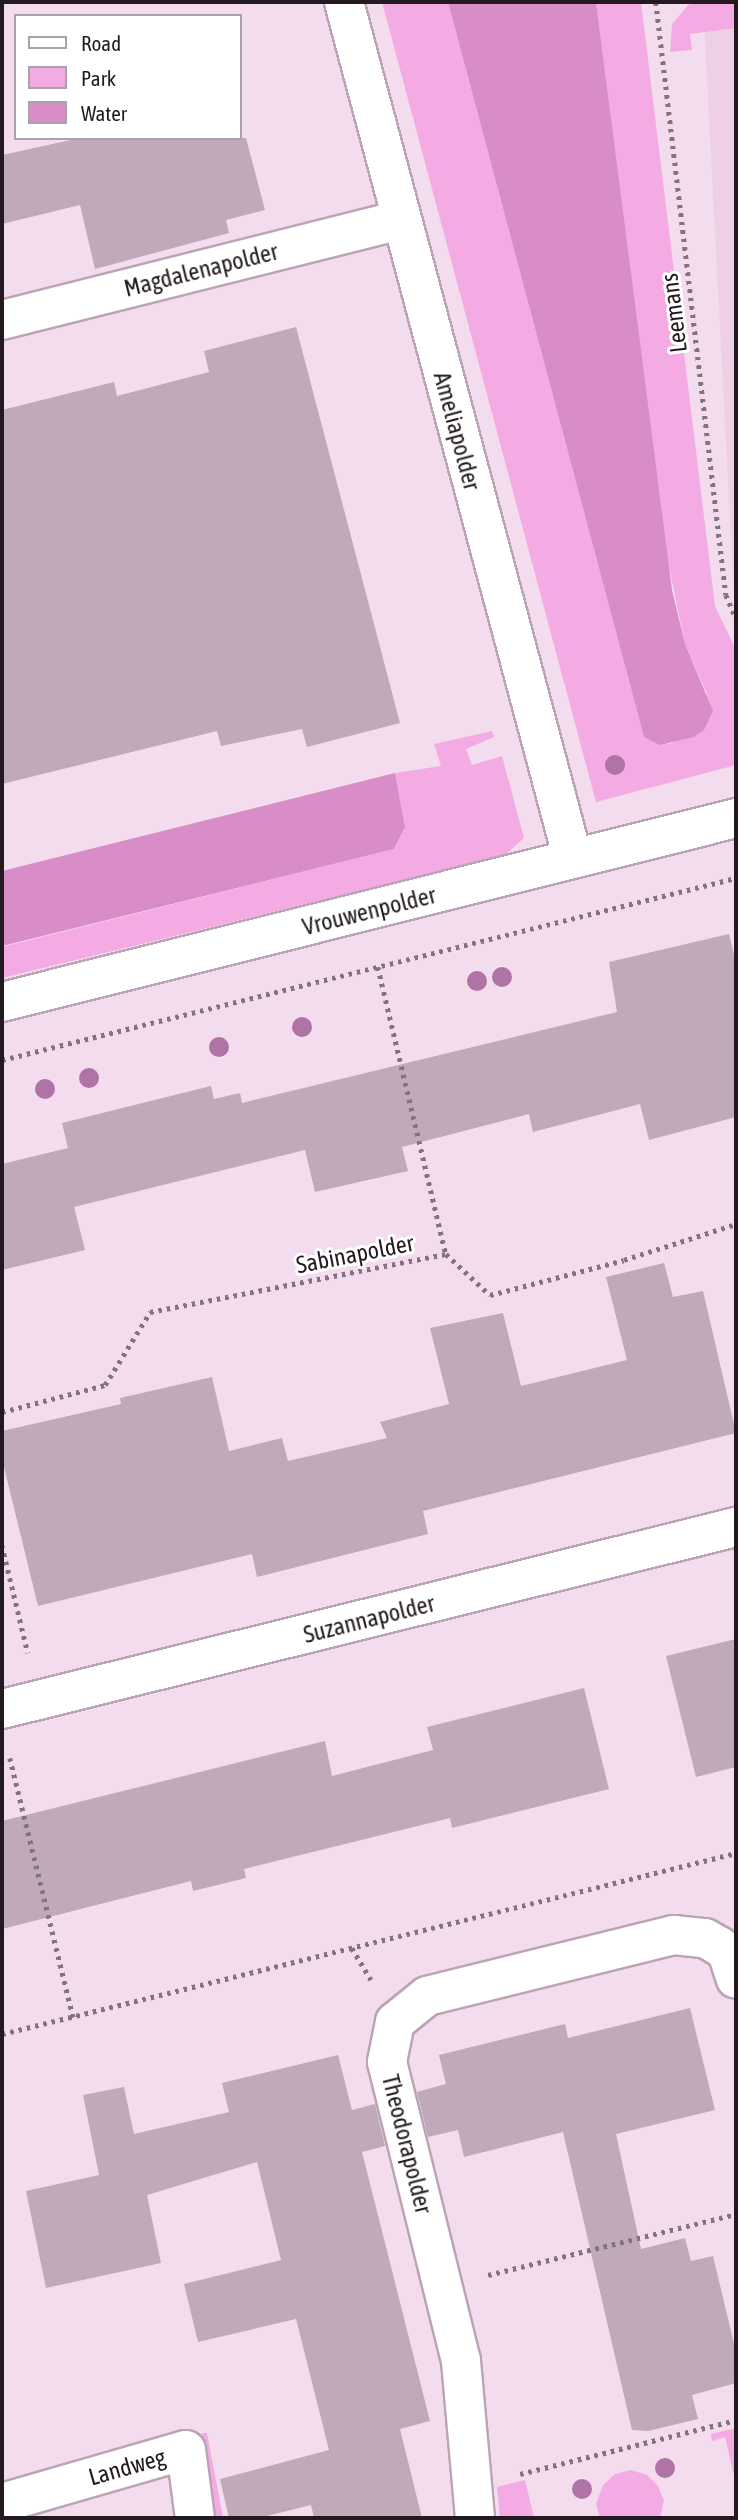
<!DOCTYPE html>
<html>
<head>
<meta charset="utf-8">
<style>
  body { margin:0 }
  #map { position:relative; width:738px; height:2520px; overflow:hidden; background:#f3dced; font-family:"Asap Condensed",sans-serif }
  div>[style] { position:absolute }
  .built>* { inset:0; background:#eed0e6 }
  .green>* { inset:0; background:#f4abe4 }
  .water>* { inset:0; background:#d88cc8 }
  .building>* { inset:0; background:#c0a9ba }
  .path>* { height:4.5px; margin-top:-2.25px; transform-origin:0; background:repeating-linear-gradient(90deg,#82737f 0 3.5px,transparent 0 8.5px) }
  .roads { filter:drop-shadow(2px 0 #bba4b5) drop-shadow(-2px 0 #bba4b5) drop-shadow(0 2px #bba4b5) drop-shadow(0 -2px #bba4b5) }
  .minor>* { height:38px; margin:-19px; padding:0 19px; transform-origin:19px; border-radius:19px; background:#fff }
  .trees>* { width:20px; height:20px; margin:-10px; border-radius:50%; background:#af73a5 }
  span { translate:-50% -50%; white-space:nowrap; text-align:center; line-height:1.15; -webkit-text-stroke:6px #fff; paint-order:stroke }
  .street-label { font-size:24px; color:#221a20 }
  .frame { position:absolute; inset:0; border:4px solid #221a20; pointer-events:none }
  .legend { position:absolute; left:14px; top:14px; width:228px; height:126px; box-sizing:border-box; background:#fff; border:2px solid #a7a3a6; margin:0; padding:9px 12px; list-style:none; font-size:21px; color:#221a20 }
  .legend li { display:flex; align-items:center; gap:14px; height:35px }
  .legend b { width:35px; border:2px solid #a7a3a6 }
</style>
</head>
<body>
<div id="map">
  <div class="built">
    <i style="clip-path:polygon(703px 2px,736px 2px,736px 583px,733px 577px)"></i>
  </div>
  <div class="green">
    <i style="clip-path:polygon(382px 2px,448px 2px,644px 737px,669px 744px,704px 730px,707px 694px,685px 644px,667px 557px,596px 2px,641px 2px,715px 606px,736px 650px,736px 765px,596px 802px)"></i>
    <i style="clip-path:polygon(697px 2px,736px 2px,736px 28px,690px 34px,692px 50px,670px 52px,672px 24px,688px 5px)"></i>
    <i style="clip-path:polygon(492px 731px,494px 737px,466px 749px,472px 765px,502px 756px,524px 838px,505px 855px,2px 978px,2px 947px,394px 849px,405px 827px,395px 773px,441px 766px,434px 744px)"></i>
    <i style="clip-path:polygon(736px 2428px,736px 2484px,725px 2437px,712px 2441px,711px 2434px)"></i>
    <i style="clip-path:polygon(202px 2433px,207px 2433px,223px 2518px,213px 2518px)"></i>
    <i style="clip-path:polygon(631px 2470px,647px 2475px,658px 2486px,664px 2501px,660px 2518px,600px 2518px,596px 2504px,603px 2485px,615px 2474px)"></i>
    <i style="clip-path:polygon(525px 2480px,534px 2518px,500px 2518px,497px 2487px)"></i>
  </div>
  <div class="water">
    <i style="clip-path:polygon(448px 2px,596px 2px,672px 590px,685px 644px,713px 711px,704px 730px,694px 737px,660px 745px,644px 737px)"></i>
    <i style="clip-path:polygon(395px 773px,405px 827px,394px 849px,2px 946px,2px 871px)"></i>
  </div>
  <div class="building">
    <i style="clip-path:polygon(80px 138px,246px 138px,265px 210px,226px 220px,229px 233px,95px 269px,80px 205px,2px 224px,2px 155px)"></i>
    <i style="clip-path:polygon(296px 327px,400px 723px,307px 747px,302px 729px,221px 746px,217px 731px,2px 784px,2px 410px,114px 382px,117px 396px,209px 372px,204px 351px)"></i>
    <i style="clip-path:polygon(729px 934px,736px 963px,736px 1117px,649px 1140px,640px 1104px,533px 1132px,529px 1114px,402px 1147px,408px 1171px,315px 1192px,305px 1150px,74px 1207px,85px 1250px,2px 1270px,2px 1164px,68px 1148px,62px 1123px,211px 1086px,214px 1099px,240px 1093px,242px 1103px,617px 1012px,609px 962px)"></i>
    <i style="clip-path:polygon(664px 1263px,673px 1297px,703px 1291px,736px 1433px,423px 1511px,428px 1534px,257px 1577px,252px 1554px,38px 1606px,2px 1459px,2px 1431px,121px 1404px,120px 1398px,212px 1377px,229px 1451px,282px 1438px,288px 1461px,387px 1438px,380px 1422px,449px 1404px,430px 1328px,503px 1313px,521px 1386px,627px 1360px,606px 1277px)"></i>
    <i style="clip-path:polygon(736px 1639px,736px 1767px,696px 1777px,666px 1656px)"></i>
    <i style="clip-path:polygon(584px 1688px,609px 1789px,452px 1828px,450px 1818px,244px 1869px,246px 1878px,193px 1891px,191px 1881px,2px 1929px,2px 1821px,325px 1741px,332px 1776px,433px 1750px,427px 1727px)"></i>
    <i style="clip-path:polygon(690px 2008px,715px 2110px,616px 2134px,641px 2249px,685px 2238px,691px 2261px,713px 2256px,736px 2352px,736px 2383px,692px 2395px,698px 2419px,648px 2431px,632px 2430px,563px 2132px,464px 2157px,458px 2130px,428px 2137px,417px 2092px,446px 2084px,439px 2055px,565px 2024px,568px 2038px)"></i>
    <i style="clip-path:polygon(338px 2055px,352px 2110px,375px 2104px,385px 2146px,362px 2152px,430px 2421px,400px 2429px,422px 2518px,314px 2518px,311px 2505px,259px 2518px,229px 2518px,220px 2479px,329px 2450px,296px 2319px,198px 2342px,184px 2284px,281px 2260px,257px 2162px,147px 2195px,161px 2263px,46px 2288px,26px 2191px,99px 2175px,83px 2095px,124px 2087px,134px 2134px,229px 2112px,222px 2083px)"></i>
  </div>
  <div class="path">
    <i style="left:656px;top:2px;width:597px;rotate:83.27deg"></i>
    <i style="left:726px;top:595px;width:26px;rotate:67deg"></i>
    <i style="left:378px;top:967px;width:295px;rotate:76.7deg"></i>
    <i style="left:2px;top:1060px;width:756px;rotate:-13.93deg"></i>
    <i style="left:2px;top:1412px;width:106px;rotate:-14.7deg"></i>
    <i style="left:105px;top:1385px;width:86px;rotate:-58.3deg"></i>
    <i style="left:150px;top:1312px;width:302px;rotate:-11.1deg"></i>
    <i style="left:446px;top:1254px;width:60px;rotate:43deg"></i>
    <i style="left:490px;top:1295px;width:138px;rotate:-14.6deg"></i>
    <i style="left:624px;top:1260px;width:118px;rotate:-17.8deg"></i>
    <i style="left:2px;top:1545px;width:111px;rotate:76.5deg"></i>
    <i style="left:10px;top:1758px;width:267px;rotate:76.3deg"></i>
    <i style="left:352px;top:1948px;width:37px;rotate:59deg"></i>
    <i style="left:2px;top:2034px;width:756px;rotate:-13.85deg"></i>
    <i style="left:488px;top:2275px;width:255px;rotate:-13.8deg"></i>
    <i style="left:520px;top:2474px;width:223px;rotate:-14deg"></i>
  </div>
  <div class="roads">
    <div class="minor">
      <i style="left:344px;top:2px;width:887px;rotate:75.04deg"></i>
      <i style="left:2px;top:320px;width:410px;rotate:-14.1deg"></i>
      <i style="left:2px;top:1002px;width:757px;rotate:-14.07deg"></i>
      <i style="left:2px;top:1709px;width:756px;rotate:-13.93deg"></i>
      <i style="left:2px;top:2503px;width:191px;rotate:-16.1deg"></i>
      <i style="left:186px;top:2450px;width:69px;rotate:82.5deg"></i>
      <i style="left:475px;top:2518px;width:158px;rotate:-95.1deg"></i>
      <i style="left:461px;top:2361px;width:308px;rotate:-103.9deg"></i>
      <i style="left:387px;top:2062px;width:41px;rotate:-78.7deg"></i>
      <i style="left:395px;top:2022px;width:41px;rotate:-39.1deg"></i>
      <i style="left:427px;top:1996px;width:254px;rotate:-13.9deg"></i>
      <i style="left:674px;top:1935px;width:31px;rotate:6deg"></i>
      <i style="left:705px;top:1938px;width:16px;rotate:30deg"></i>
      <i style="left:719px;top:1946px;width:10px;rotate:37deg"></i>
      <i style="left:727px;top:1952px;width:28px;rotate:72deg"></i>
    </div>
  </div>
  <div class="trees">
    <i style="left:615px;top:765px"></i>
    <i style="left:502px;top:977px"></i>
    <i style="left:477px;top:981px"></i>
    <i style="left:302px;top:1027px"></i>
    <i style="left:219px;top:1047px"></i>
    <i style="left:89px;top:1078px"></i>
    <i style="left:45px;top:1089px"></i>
    <i style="left:665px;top:2468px"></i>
    <i style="left:582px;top:2489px"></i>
  </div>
  <div class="street-label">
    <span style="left:201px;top:270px;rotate:-14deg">Magdalenapolder</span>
    <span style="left:674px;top:313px;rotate:-97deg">Leemans</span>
    <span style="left:457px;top:431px;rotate:75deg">Ameliapolder</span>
    <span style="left:369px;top:911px;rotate:-14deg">Vrouwenpolder</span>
    <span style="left:355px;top:1254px;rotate:-11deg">Sabinapolder</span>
    <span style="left:369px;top:1619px;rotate:-14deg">Suzannapolder</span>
    <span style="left:407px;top:2144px;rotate:76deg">Theodorapolder</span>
    <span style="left:127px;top:2467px;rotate:-16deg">Landweg</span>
  </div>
  <div class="frame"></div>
  <ul class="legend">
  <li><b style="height:9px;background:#fff"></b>Road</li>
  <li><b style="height:19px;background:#f4abe4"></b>Park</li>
  <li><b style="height:19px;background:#d88cc8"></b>Water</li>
  </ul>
</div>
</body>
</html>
